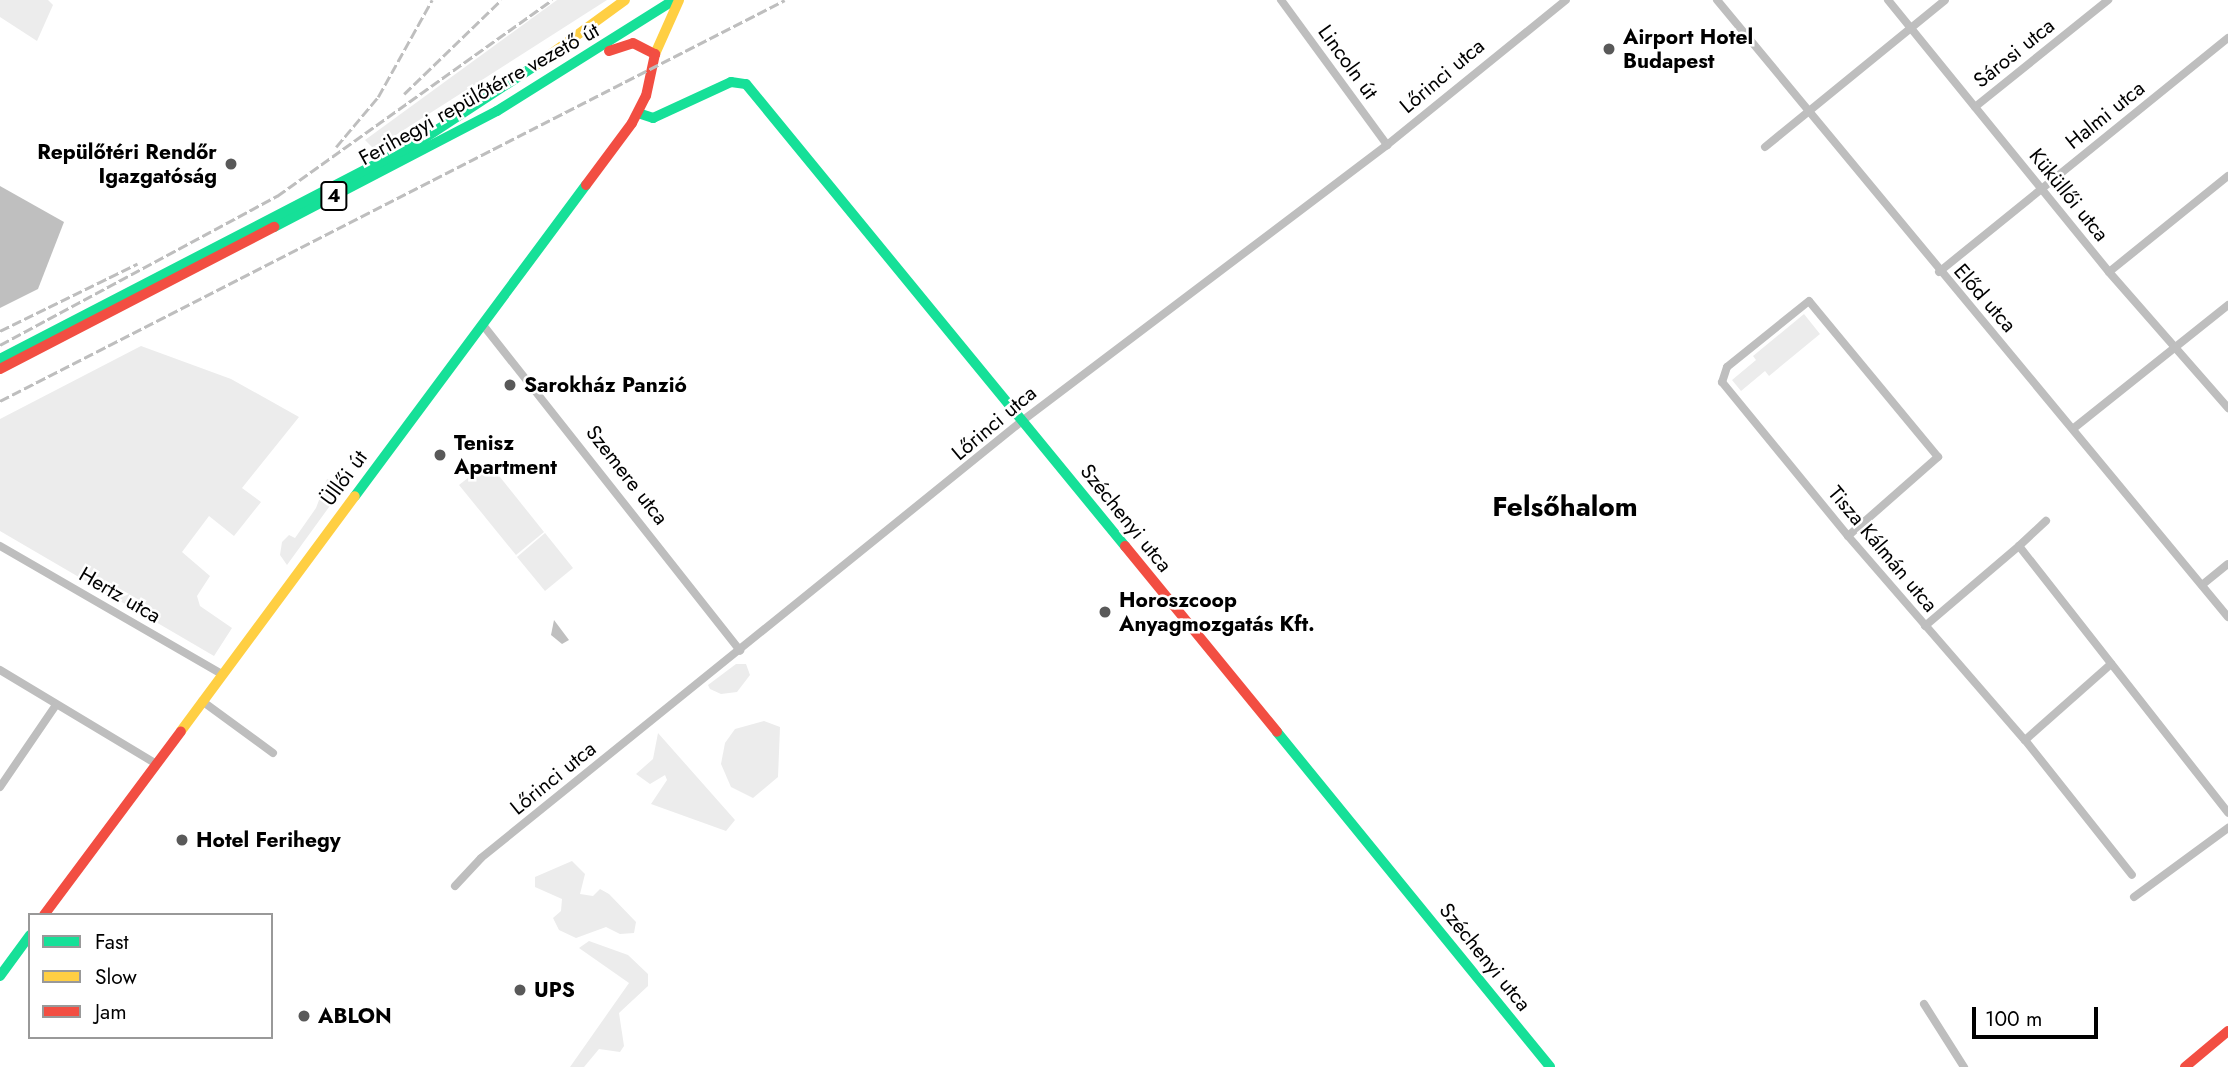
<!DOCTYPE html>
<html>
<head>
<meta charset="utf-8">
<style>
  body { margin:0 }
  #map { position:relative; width:2228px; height:1067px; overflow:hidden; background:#fff; font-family:Jost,sans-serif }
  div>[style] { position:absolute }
  .green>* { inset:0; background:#ececec }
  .water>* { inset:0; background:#bfbfbf }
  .street>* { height:8px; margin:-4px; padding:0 4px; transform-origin:4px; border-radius:4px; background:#bebebe }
  .fast>* { height:10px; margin:-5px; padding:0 5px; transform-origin:5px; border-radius:5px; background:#16e098 }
  .slow>* { height:10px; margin:-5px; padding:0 5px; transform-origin:5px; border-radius:5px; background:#ffcf43 }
  .jam>* { height:10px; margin:-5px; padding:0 5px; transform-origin:5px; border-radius:5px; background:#f24e42 }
  .rail>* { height:2.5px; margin-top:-1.25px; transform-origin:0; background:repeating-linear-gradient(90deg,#bebebe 0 10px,transparent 0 13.5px) }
  .dots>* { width:19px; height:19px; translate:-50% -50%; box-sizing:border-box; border:4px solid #fff; border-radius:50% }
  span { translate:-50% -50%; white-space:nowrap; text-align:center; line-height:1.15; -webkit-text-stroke:5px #fff; paint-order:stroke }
  .shield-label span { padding:2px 5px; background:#fff; border:2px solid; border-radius:5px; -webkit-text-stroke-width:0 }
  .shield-label { font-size:19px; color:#000; font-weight:700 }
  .poi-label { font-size:21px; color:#000; font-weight:700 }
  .left { translate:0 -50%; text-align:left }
  .right { translate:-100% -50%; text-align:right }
  .street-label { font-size:21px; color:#000 }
  .district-label { font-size:28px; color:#000; font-weight:700 }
  .legend { position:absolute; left:28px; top:913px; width:245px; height:126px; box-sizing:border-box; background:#fff; border:2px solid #999; margin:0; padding:9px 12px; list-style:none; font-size:21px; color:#000 }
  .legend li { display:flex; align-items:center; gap:14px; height:35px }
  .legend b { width:35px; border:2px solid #999 }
  .scale { position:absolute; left:1972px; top:1007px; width:126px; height:32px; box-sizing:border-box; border:4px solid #000; border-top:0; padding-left:9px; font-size:21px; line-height:24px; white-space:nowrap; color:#000; -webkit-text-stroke:5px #fff; paint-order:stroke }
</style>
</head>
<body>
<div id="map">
  <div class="green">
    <i style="clip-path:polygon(0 0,48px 0,53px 5px,37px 41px,0 17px)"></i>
    <i style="clip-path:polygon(557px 0,607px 0,374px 149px,365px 140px)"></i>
    <i style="clip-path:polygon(1804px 314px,1820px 334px,1769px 376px,1765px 371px,1741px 391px,1732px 380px,1756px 360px,1753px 356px)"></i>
    <i style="clip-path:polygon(141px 346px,231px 379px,299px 417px,242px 488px,261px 502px,234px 536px,209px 516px,182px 552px,210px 576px,197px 596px,200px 606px,232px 628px,214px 656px,0 531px,0 419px)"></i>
    <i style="clip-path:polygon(488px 462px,544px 532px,516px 555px,459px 485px)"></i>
    <i style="clip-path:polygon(327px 479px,345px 485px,287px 565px,280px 555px,282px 542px,289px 535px,295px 538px,316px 508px)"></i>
    <i style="clip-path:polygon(545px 533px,573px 568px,545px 591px,517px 557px)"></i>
    <i style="clip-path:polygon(736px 664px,746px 664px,750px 675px,737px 692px,721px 694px,710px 689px,708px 685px)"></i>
    <i style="clip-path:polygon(764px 721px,780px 727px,778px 777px,753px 798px,731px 787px,721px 764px,725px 743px,735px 729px)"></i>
    <i style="clip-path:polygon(658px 733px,735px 820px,726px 831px,651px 804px,667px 780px,665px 775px,650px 784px,636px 774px,653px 759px)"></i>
    <i style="clip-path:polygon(572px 861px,585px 874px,580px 894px,593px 896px,600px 889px,609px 894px,636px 922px,634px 933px,620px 934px,606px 927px,576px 938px,559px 930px,553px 918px,561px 911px,562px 899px,535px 887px,535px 877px)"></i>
    <i style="clip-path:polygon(589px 941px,628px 955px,648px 974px,648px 986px,619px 1013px,624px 1046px,620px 1052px,599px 1049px,584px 1067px,570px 1067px,629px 983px,579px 948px)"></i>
  </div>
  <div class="water">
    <i style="clip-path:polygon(0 186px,64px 222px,38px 289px,0 308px)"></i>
    <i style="clip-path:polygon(554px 620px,569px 640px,562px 644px,551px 635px)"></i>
  </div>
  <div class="street">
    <i style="left:1281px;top:0;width:180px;rotate:53.8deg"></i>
    <i style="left:1717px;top:0;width:801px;rotate:50.37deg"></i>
    <i style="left:1888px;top:0;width:350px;rotate:50.9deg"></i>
    <i style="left:2109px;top:272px;width:181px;rotate:48.8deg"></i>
    <i style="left:1975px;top:107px;width:171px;rotate:-38.8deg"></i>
    <i style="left:1765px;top:147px;width:232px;rotate:-39.2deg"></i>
    <i style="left:1939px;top:272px;width:372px;rotate:-39deg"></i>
    <i style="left:2109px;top:272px;width:153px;rotate:-38.9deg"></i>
    <i style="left:483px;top:325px;width:415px;rotate:51.7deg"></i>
    <i style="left:2074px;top:428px;width:197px;rotate:-38.6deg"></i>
    <i style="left:1848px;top:536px;width:120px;rotate:-41.3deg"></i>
    <i style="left:1938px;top:457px;width:202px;rotate:-129.6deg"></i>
    <i style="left:1809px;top:301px;width:105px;rotate:141.2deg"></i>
    <i style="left:1727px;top:367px;width:16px;rotate:108deg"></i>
    <i style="left:1722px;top:382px;width:199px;rotate:50.7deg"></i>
    <i style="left:1848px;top:536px;width:270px;rotate:49.1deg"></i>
    <i style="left:0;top:546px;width:256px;rotate:30deg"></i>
    <i style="left:2019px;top:546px;width:37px;rotate:-43deg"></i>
    <i style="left:2202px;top:585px;width:33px;rotate:-39deg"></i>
    <i style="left:1925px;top:626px;width:123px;rotate:-40.4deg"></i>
    <i style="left:2019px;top:546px;width:339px;rotate:51.9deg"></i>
    <i style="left:2111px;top:664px;width:115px;rotate:138.5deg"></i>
    <i style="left:2025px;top:740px;width:172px;rotate:51.6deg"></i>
    <i style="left:0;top:670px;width:181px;rotate:31deg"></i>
    <i style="left:202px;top:701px;width:88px;rotate:36.2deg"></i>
    <i style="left:0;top:787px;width:99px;rotate:-55.7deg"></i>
    <i style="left:455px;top:886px;width:38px;rotate:-47deg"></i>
    <i style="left:481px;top:858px;width:695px;rotate:-38.93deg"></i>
    <i style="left:1022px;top:421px;width:458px;rotate:-37.1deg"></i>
    <i style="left:1387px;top:145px;width:230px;rotate:-39deg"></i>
    <i style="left:2134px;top:897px;width:117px;rotate:-36.3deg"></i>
    <i style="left:1924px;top:1004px;width:75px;rotate:57.6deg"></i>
  </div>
  <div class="fast">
    <i style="left:638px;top:113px;width:16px;rotate:18deg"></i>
    <i style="left:653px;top:118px;width:86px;rotate:-24.8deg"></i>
    <i style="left:731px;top:82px;width:15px;rotate:8deg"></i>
    <i style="left:746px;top:84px;width:598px;rotate:50.64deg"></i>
    <i style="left:274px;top:227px;width:251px;rotate:-27.5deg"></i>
    <i style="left:497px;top:111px;width:209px;rotate:-32.1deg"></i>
    <i style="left:0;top:359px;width:470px;rotate:-27.4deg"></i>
    <i style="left:417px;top:143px;width:142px;rotate:-33.2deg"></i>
    <i style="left:355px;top:496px;width:387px;rotate:-53.4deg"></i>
    <i style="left:1277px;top:732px;width:432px;rotate:50.8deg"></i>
    <i style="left:0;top:976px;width:51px;rotate:-53.8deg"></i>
  </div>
  <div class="slow">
    <i style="left:655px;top:54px;width:59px;rotate:-66deg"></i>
    <i style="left:536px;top:65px;width:110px;rotate:-36.1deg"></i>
    <i style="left:181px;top:731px;width:292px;rotate:-53.5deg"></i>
  </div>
  <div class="jam">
    <i style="left:609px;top:51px;width:25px;rotate:-18deg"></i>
    <i style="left:633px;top:43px;width:25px;rotate:27deg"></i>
    <i style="left:586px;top:185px;width:77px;rotate:-53.4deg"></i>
    <i style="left:632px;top:123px;width:30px;rotate:-63deg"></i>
    <i style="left:646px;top:96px;width:43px;rotate:-77.9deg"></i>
    <i style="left:0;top:369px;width:309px;rotate:-27.4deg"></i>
    <i style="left:1125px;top:546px;width:240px;rotate:50.7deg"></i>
    <i style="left:44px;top:915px;width:229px;rotate:-53.3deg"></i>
    <i style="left:2185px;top:1067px;width:56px;rotate:-39.9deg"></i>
  </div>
  <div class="rail">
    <i style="left:404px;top:94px;width:135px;rotate:-44.1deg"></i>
    <i style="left:336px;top:147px;width:65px;rotate:-50deg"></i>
    <i style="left:378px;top:97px;width:111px;rotate:-60.9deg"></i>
    <i style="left:0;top:331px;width:153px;rotate:-26.1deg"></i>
    <i style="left:0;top:345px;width:315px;rotate:-28.3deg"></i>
    <i style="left:277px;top:196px;width:338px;rotate:-35.5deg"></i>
    <i style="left:0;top:401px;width:881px;rotate:-27.06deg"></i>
  </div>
  <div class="dots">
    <i style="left:1609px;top:49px;background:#595959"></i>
    <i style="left:231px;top:164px;background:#595959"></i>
    <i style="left:510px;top:385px;background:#595959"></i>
    <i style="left:440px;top:455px;background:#595959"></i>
    <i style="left:1105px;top:612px;background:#595959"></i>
    <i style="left:182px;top:840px;background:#595959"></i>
    <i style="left:520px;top:990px;background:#595959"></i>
    <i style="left:304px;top:1016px;background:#595959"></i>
  </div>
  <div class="shield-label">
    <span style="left:334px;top:196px">4</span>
  </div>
  <div class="poi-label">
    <span class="left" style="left:1623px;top:49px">Airport Hotel<br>Budapest</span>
    <span class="right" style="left:217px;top:164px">Repülőtéri Rendőr<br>Igazgatóság</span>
    <span class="left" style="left:524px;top:385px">Sarokház Panzió</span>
    <span class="left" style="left:454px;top:455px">Tenisz<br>Apartment</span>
    <span class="left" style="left:1119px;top:612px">Horoszcoop<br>Anyagmozgatás Kft.</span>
    <span class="left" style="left:196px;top:840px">Hotel Ferihegy</span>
    <span class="left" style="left:534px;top:990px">UPS</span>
    <span class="left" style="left:318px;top:1016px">ABLON</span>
  </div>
  <div class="street-label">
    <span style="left:2014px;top:53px;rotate:-39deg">Sárosi utca</span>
    <span style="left:1348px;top:62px;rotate:54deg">Lincoln út</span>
    <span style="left:1442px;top:76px;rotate:-40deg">Lőrinci utca</span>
    <span style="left:479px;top:94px;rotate:-29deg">Ferihegyi repülőtérre vezető út</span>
    <span style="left:2105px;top:115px;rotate:-39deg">Halmi utca</span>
    <span style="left:2069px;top:195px;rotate:51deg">Küküllői utca</span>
    <span style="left:1985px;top:298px;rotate:49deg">Előd utca</span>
    <span style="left:994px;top:423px;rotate:-40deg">Lőrinci utca</span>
    <span style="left:627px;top:475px;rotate:52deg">Szemere utca</span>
    <span style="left:344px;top:478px;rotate:-54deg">Üllői út</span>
    <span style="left:1126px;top:518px;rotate:51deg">Széchenyi utca</span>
    <span style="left:1883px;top:549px;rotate:50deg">Tisza Kálmán utca</span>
    <span style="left:120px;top:595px;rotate:30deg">Hertz utca</span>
    <span style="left:553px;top:778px;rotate:-39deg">Lőrinci utca</span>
    <span style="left:1485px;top:957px;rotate:51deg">Széchenyi utca</span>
  </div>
  <div class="district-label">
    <span style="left:1565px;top:507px">Felsőhalom</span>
  </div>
  <ul class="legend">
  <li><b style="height:9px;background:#16e098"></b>Fast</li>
  <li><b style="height:9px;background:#ffcf43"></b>Slow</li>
  <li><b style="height:9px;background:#f24e42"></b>Jam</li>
  </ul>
  <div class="scale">100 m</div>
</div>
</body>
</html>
